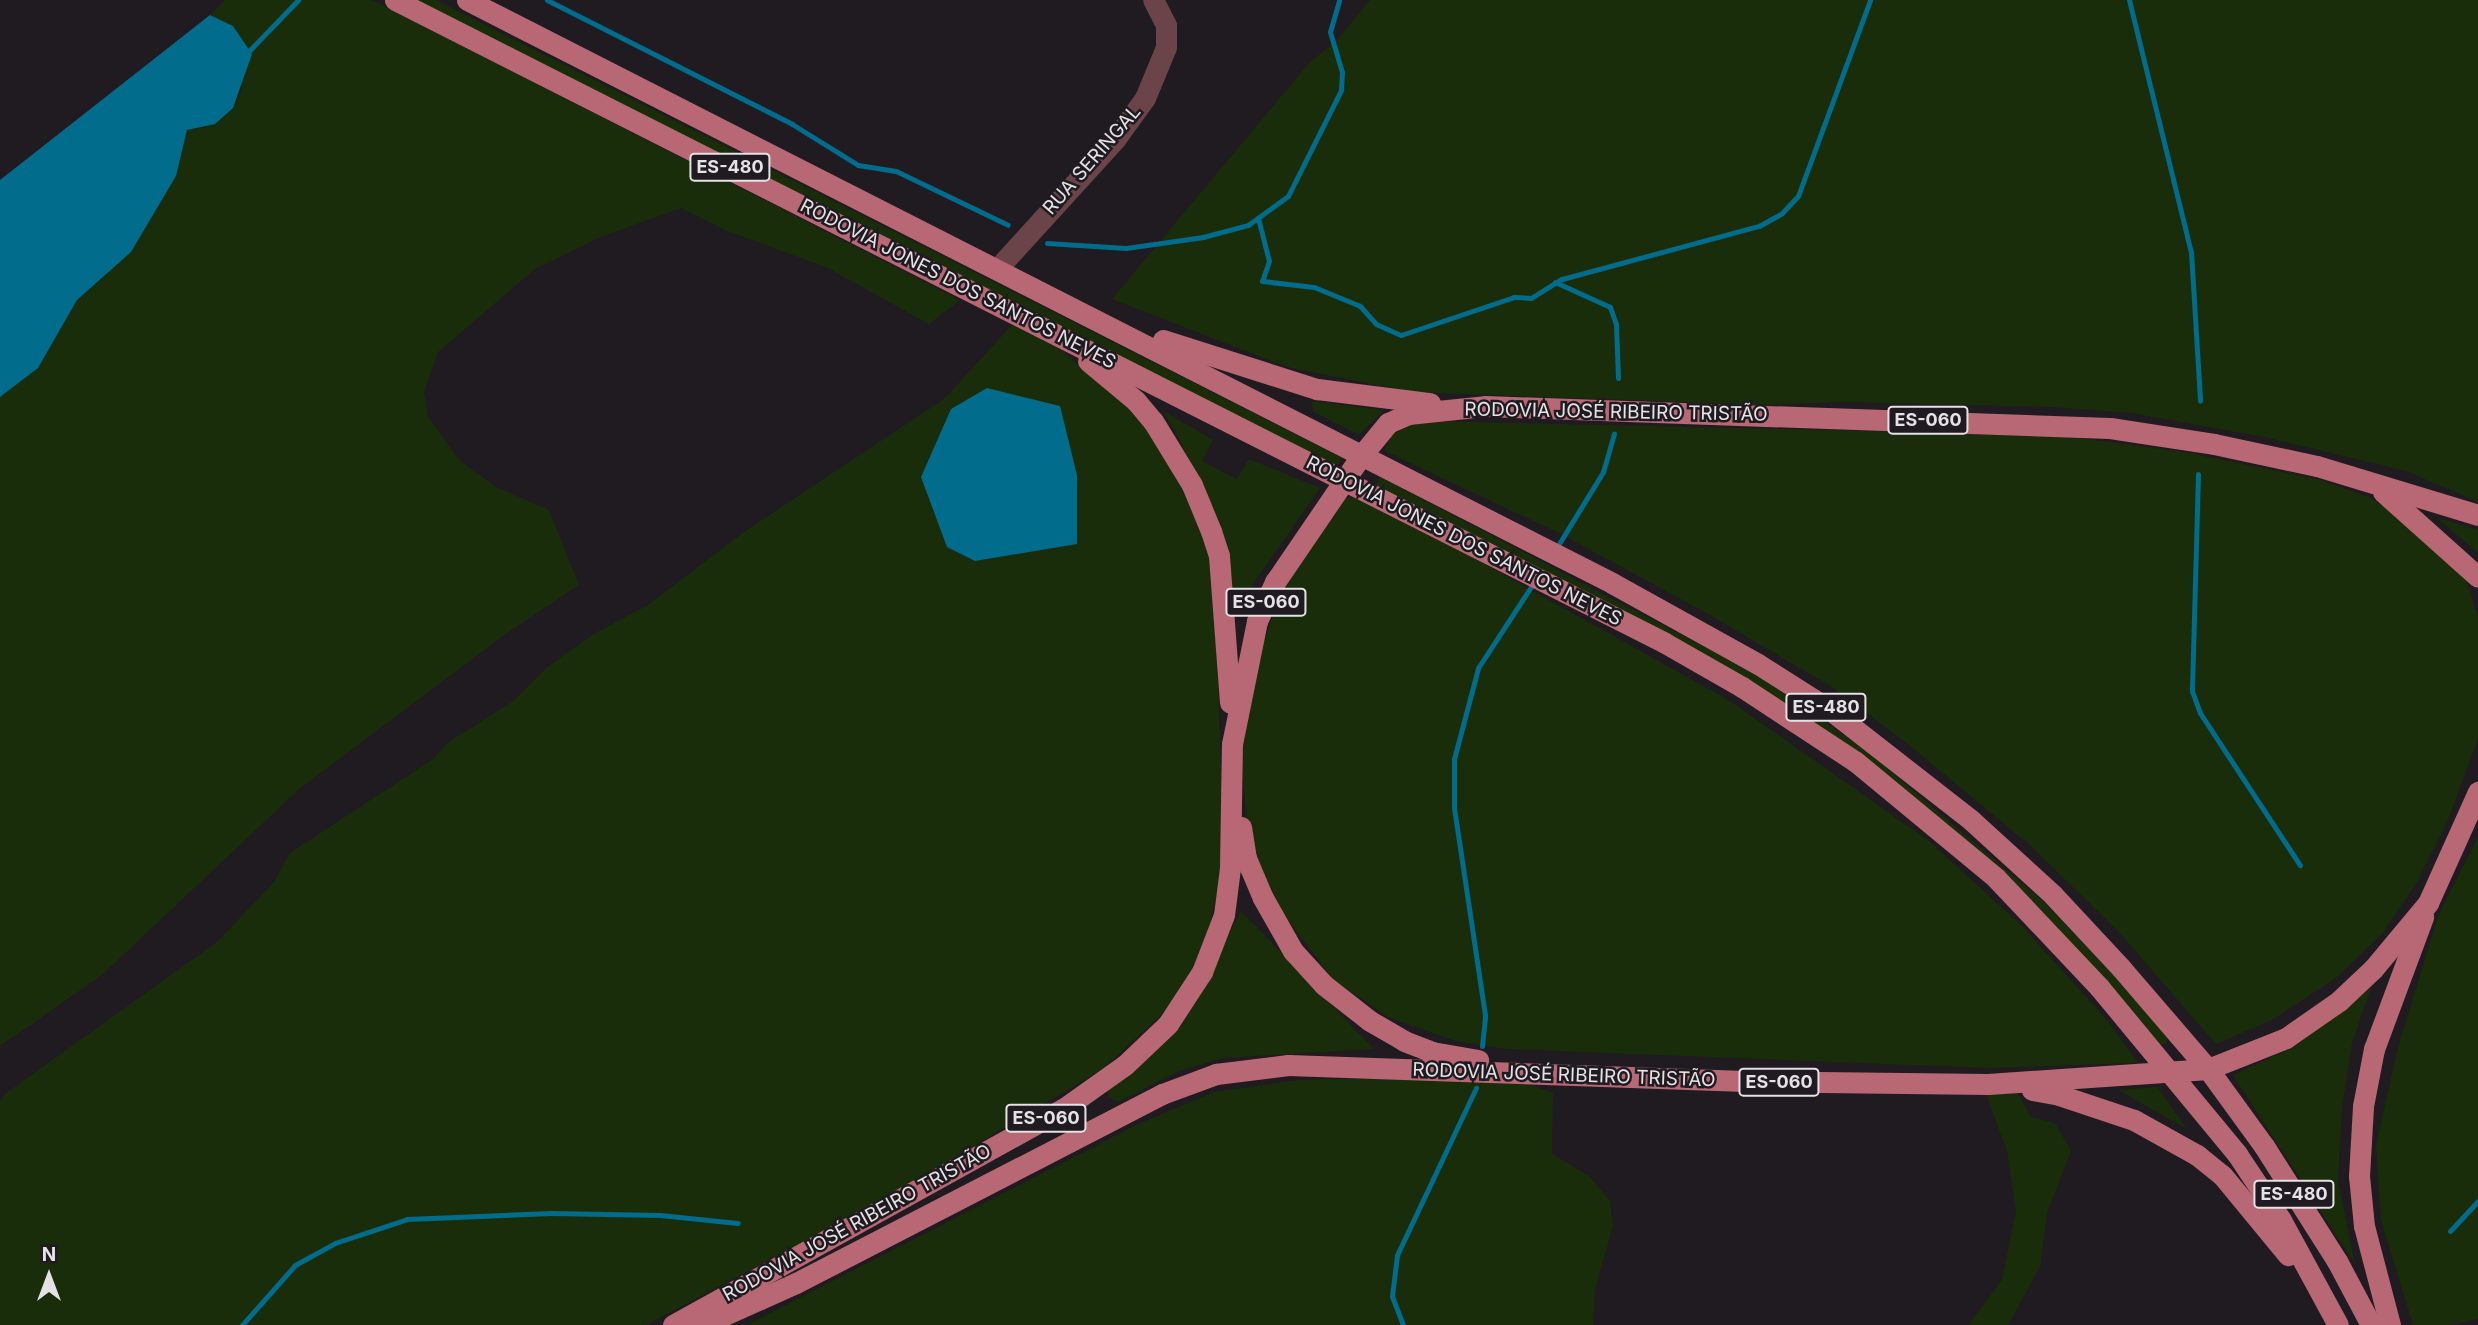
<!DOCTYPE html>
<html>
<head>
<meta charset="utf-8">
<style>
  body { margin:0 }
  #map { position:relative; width:2478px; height:1325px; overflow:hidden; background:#1f1b20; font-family:Inter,sans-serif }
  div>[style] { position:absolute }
  .green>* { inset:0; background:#1a2d0a }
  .water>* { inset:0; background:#026c8d }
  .stream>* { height:5px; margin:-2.5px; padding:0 2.5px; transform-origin:2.5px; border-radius:2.5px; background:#026c8d }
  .minor>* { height:21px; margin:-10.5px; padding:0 10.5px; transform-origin:10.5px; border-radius:10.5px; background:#6a4449 }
  .major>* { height:21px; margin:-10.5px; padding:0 10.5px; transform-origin:10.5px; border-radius:10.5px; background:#b86875 }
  span { translate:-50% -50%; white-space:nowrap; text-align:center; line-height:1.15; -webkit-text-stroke:5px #1f1b20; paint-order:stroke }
  .shield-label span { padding:2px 5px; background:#1f1b20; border:2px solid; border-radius:5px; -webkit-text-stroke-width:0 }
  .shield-label { font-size:18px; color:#e5e2e6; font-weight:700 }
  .street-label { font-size:19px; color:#e5e2e6 }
  .north { position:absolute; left:14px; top:1241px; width:70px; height:70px; -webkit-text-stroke:5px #1f1b20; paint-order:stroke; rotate:0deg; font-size:19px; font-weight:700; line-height:28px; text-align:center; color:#e5e2e6 }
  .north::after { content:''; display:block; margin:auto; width:24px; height:32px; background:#e5e2e6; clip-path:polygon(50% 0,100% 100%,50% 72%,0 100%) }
</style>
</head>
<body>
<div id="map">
  <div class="green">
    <i style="clip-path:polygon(225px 0,372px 0,960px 300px,929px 324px,828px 268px,725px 230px,681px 208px,598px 238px,535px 269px,438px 352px,424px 392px,428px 417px,461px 462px,496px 487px,549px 510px,579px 585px,503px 636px,298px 790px,102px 975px,0 1046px,0 397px,38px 368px,77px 300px,131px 251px,176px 176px,187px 130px,205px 127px,233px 108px,242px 89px,233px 26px,210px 15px)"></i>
    <i style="clip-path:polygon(411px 0,436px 0,1342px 458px,1337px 466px)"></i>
    <i style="clip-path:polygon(1370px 0,2478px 0,2478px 502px,2406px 471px,2269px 438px,2132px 413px,2051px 407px,1840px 402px,1766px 405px,1411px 392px,1287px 367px,1112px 299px,1309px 63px,1337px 40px)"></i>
    <i style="clip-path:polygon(1012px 325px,1054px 344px,1138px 416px,1186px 493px,1209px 553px,1215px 590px,1224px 868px,1201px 957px,1177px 1000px,1104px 1068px,887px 1198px,646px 1325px,0 1325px,0 1101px,5px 1094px,217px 942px,274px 882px,290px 853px,433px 759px,447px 743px,512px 702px,547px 667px,597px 632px,648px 605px,744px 532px,944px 399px)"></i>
    <i style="clip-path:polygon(1311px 401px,1384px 410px,1359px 435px,1314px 412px)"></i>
    <i style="clip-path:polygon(1162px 410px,1213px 440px,1202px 461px,1237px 479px,1249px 459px,1320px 488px,1233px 613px,1225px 542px,1179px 438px)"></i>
    <i style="clip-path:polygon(1419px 421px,2056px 435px,2184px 452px,2318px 479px,2371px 498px,2427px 537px,2465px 577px,2478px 616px,2478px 738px,2449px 818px,2417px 882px,2382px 934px,2336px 978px,2272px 1020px,2216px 1044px,2117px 930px,2031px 846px,1909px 745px,1832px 687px,1710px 615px,1563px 535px,1385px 451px,1391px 435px)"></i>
    <i style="clip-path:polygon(1380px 477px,1754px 673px,1867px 751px,2045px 903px,2115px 977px,2167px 1037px,2167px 1044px,2159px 1045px,1860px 758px,1375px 486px)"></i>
    <i style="clip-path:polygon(1363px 496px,1730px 701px,1929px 841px,2021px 925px,2107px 1020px,2138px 1063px,1989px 1068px,1507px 1049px,1455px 1041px,1388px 1017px,1334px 980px,1282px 913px,1248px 838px,1241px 755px,1256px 663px,1282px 591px,1340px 499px)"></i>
    <i style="clip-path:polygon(2436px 517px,2478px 530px,2478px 553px)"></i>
    <i style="clip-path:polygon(2478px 837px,2478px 1319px,2450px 1325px,2413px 1325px,2381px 1220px,2376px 1145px,2397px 1051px,2438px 916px)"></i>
    <i style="clip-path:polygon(1241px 911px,1374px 1049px,1224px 1058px,1179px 1071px,1118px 1102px,1108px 1097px,1109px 1087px,1194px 1001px)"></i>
    <i style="clip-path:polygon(2371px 988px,2352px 1043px,2342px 1107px,2338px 1181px,2355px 1264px,2233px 1075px,2296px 1046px)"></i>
    <i style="clip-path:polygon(1383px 1078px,1529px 1084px,1553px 1093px,1552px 1154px,1589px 1176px,1610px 1201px,1613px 1226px,1595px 1289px,1593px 1325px,747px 1325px,1138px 1124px,1214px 1092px,1298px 1080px)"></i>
    <i style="clip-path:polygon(2157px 1087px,2187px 1129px,2118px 1090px)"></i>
    <i style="clip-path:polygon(2017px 1092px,2031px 1117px,2055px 1123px,2071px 1151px,2047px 1213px,2040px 1267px,2008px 1325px,1968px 1325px,2002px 1280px,2016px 1211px,2007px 1151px,1986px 1094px)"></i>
  </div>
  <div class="water">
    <i style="clip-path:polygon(210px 15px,233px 26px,252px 54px,233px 108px,215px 124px,187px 130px,176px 176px,131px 252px,77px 300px,38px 368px,0 397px,0 180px)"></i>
    <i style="clip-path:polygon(987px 388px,1060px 406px,1077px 475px,1077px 544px,975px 561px,947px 547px,921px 477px,951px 409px)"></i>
  </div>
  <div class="stream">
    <i style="left:547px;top:0;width:275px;rotate:26.8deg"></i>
    <i style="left:792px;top:124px;width:78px;rotate:31.8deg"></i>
    <i style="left:858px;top:165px;width:38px;rotate:9deg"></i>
    <i style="left:896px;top:171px;width:124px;rotate:25.7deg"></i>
    <i style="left:2129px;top:0;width:260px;rotate:76.2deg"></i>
    <i style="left:2191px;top:252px;width:149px;rotate:86.5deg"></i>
    <i style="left:247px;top:53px;width:74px;rotate:-46.1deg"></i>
    <i style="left:1258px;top:218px;width:44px;rotate:75.7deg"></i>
    <i style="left:1269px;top:261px;width:21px;rotate:109deg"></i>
    <i style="left:1262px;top:281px;width:52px;rotate:6.6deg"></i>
    <i style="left:1314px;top:287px;width:50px;rotate:22.4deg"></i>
    <i style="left:1360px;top:306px;width:24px;rotate:48deg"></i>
    <i style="left:1376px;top:324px;width:27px;rotate:24deg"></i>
    <i style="left:1401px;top:335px;width:119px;rotate:-18.6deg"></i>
    <i style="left:1514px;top:297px;width:17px;rotate:3deg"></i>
    <i style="left:1531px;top:298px;width:36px;rotate:-32deg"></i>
    <i style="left:1562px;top:279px;width:204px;rotate:-15.1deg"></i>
    <i style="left:1759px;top:226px;width:26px;rotate:-29deg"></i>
    <i style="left:1782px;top:213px;width:23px;rotate:-47deg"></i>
    <i style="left:1798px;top:196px;width:209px;rotate:-69.8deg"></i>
    <i style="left:1047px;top:243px;width:79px;rotate:3.6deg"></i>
    <i style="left:1126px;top:248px;width:78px;rotate:-8.1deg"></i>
    <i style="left:1203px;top:237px;width:47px;rotate:-14.9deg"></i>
    <i style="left:1248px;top:225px;width:49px;rotate:-35.9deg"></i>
    <i style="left:1288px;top:196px;width:119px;rotate:-63.4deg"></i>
    <i style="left:1341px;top:90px;width:18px;rotate:-87deg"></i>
    <i style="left:1342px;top:72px;width:42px;rotate:-106.7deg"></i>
    <i style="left:1330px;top:32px;width:33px;rotate:-74deg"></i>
    <i style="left:1555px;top:282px;width:60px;rotate:24.4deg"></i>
    <i style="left:1610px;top:307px;width:18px;rotate:71deg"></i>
    <i style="left:1616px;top:324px;width:54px;rotate:87.9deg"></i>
    <i style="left:2198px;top:474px;width:217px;rotate:91.6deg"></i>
    <i style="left:2192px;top:691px;width:23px;rotate:70deg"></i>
    <i style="left:2200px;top:713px;width:182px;rotate:56.7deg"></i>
    <i style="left:1557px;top:547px;width:88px;rotate:-58.5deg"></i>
    <i style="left:1603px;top:472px;width:40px;rotate:-74deg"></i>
    <i style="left:1482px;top:1046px;width:31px;rotate:-84deg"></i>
    <i style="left:1485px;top:1015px;width:210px;rotate:-98.5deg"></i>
    <i style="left:1454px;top:807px;width:48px;rotate:-90deg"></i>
    <i style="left:1454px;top:759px;width:94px;rotate:-75.2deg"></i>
    <i style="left:1478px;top:668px;width:103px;rotate:-56.9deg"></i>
    <i style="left:2450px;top:1231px;width:41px;rotate:-47deg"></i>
    <i style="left:242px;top:1325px;width:80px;rotate:-48.5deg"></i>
    <i style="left:295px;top:1265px;width:46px;rotate:-28.8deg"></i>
    <i style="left:335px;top:1243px;width:76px;rotate:-18.4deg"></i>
    <i style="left:407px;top:1219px;width:144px;rotate:-2.4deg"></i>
    <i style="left:551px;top:1213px;width:109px;rotate:1.1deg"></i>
    <i style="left:660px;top:1215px;width:78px;rotate:5.9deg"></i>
    <i style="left:1403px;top:1325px;width:31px;rotate:-111deg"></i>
    <i style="left:1392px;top:1296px;width:41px;rotate:-83deg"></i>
    <i style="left:1397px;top:1255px;width:185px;rotate:-64.7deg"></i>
  </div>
  <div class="minor">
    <i style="left:997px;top:269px;width:177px;rotate:-47.7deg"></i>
    <i style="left:1116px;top:138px;width:49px;rotate:-54.1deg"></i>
    <i style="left:1145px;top:98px;width:55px;rotate:-67.6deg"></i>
    <i style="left:1166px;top:47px;width:22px;rotate:-90deg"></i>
    <i style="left:1166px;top:25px;width:28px;rotate:-117deg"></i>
  </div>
  <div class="major">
    <i style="left:395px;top:0;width:1423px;rotate:26.85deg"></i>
    <i style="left:1665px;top:643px;width:89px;rotate:29.7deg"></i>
    <i style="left:1742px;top:687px;width:136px;rotate:33.3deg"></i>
    <i style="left:1856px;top:762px;width:182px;rotate:39.6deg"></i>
    <i style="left:1996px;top:878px;width:150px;rotate:46.6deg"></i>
    <i style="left:2099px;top:987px;width:217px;rotate:50.4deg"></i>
    <i style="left:2237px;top:1154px;width:79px;rotate:56.3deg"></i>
    <i style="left:2281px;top:1220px;width:119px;rotate:61.5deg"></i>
    <i style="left:467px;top:0;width:1285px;rotate:26.98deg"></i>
    <i style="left:1612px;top:583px;width:167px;rotate:29deg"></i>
    <i style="left:1758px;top:664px;width:84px;rotate:32.4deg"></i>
    <i style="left:1829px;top:709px;width:180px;rotate:38deg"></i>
    <i style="left:1971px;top:820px;width:111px;rotate:42.4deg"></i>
    <i style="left:2053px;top:895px;width:100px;rotate:47deg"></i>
    <i style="left:2121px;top:968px;width:133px;rotate:49.3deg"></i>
    <i style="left:2208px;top:1069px;width:95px;rotate:54deg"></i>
    <i style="left:2264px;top:1146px;width:136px;rotate:57.6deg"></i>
    <i style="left:2337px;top:1261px;width:72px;rotate:62deg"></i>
    <i style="left:1163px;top:340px;width:162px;rotate:17.7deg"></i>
    <i style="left:1317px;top:389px;width:114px;rotate:7.1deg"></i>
    <i style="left:1088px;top:361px;width:62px;rotate:39.8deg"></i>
    <i style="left:1136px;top:401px;width:26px;rotate:50deg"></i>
    <i style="left:1153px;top:421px;width:75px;rotate:58.6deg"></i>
    <i style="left:1192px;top:485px;width:50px;rotate:67.6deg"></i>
    <i style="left:1211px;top:531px;width:26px;rotate:72deg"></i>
    <i style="left:1219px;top:556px;width:147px;rotate:85.7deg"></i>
    <i style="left:2383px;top:492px;width:127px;rotate:41.8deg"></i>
    <i style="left:1241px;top:827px;width:31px;rotate:81deg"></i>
    <i style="left:1246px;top:858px;width:43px;rotate:67deg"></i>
    <i style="left:1263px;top:898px;width:61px;rotate:60.5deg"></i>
    <i style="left:1293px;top:951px;width:46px;rotate:47.6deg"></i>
    <i style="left:1324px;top:985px;width:58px;rotate:38deg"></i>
    <i style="left:1370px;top:1021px;width:39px;rotate:30deg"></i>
    <i style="left:1404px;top:1041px;width:30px;rotate:21deg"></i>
    <i style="left:1432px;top:1052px;width:47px;rotate:9.9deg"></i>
    <i style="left:2032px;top:1090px;width:27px;rotate:10deg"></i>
    <i style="left:2059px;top:1095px;width:79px;rotate:18.4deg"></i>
    <i style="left:2134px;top:1120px;width:72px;rotate:29.1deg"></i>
    <i style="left:2197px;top:1155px;width:32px;rotate:39deg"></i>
    <i style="left:2222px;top:1175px;width:104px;rotate:50.5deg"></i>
    <i style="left:673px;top:1325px;width:446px;rotate:-29deg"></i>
    <i style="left:1063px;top:1109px;width:76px;rotate:-35.4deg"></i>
    <i style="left:1125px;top:1065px;width:59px;rotate:-43.6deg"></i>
    <i style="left:1168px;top:1024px;width:62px;rotate:-56.8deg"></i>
    <i style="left:1202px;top:972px;width:61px;rotate:-68.9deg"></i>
    <i style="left:1224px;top:915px;width:47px;rotate:-82.7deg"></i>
    <i style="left:1230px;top:868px;width:124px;rotate:-89.1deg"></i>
    <i style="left:1232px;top:744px;width:126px;rotate:-78.5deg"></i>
    <i style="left:1257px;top:621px;width:43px;rotate:-65.2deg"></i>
    <i style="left:1275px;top:582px;width:153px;rotate:-55.7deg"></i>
    <i style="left:1361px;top:456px;width:43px;rotate:-50.7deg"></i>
    <i style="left:1388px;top:423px;width:22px;rotate:-24deg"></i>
    <i style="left:1408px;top:414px;width:77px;rotate:-5.9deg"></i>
    <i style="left:1485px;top:406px;width:625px;rotate:2.02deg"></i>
    <i style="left:2110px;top:428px;width:105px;rotate:8.7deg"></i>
    <i style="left:2214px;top:444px;width:105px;rotate:12.1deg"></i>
    <i style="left:2317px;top:466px;width:168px;rotate:16.9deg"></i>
    <i style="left:702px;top:1325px;width:103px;rotate:-24.1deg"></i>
    <i style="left:796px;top:1283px;width:412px;rotate:-27.3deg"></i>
    <i style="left:1162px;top:1094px;width:58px;rotate:-20.3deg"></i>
    <i style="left:1216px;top:1074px;width:73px;rotate:-7.1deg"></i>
    <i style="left:1288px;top:1065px;width:457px;rotate:2deg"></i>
    <i style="left:1745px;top:1081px;width:243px;rotate:0.7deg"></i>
    <i style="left:1988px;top:1084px;width:221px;rotate:-3.9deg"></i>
    <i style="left:2208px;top:1069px;width:84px;rotate:-21.7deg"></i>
    <i style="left:2286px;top:1038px;width:65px;rotate:-34.9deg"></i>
    <i style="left:2339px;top:1001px;width:47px;rotate:-43.3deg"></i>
    <i style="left:2373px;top:969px;width:86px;rotate:-50.2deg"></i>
    <i style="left:2428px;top:903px;width:122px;rotate:-65.8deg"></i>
    <i style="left:2390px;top:1325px;width:102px;rotate:-104.7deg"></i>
    <i style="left:2364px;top:1226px;width:50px;rotate:-95.7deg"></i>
    <i style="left:2359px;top:1176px;width:70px;rotate:-86.7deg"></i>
    <i style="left:2363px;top:1106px;width:58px;rotate:-79.1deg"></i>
    <i style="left:2374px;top:1049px;width:141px;rotate:-69.6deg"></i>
  </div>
  <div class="shield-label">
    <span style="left:730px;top:167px">ES-480</span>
    <span style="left:1928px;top:420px">ES-060</span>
    <span style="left:1266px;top:602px">ES-060</span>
    <span style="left:1826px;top:707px">ES-480</span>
    <span style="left:1779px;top:1082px">ES-060</span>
    <span style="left:1046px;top:1118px">ES-060</span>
    <span style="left:2294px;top:1194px">ES-480</span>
  </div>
  <div class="street-label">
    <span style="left:1092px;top:160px;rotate:-49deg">RUA SERINGAL</span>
    <span style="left:958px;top:284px;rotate:27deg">RODOVIA JONES DOS SANTOS NEVES</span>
    <span style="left:1616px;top:412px;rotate:1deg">RODOVIA JOSÉ RIBEIRO TRISTÃO</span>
    <span style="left:1464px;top:541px;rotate:27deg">RODOVIA JONES DOS SANTOS NEVES</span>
    <span style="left:1564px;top:1075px;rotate:2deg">RODOVIA JOSÉ RIBEIRO TRISTÃO</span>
    <span style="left:857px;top:1223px;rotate:-29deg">RODOVIA JOSÉ RIBEIRO TRISTÃO</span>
  </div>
  <div class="north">N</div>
</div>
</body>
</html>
